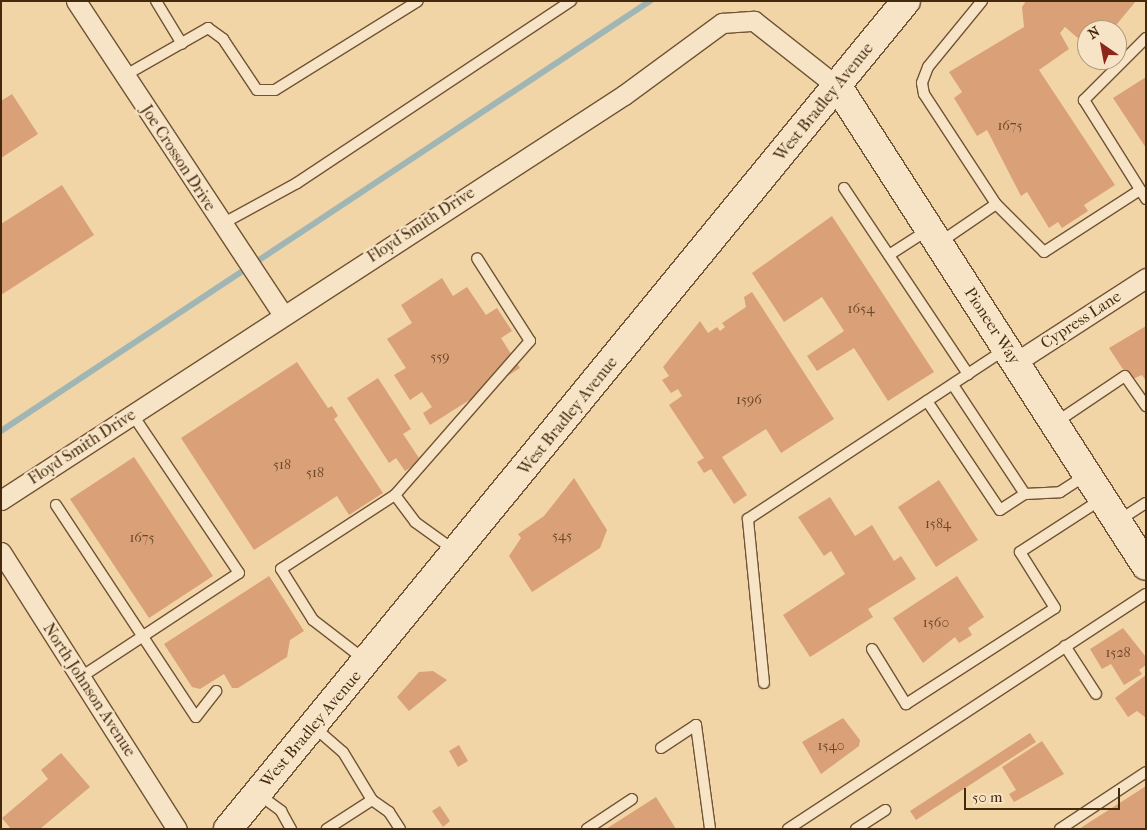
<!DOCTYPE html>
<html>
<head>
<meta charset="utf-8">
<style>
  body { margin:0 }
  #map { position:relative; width:1147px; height:830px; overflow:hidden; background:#f2d5a7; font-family:"IM FELL French Canon",serif }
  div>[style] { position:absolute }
  .stream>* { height:6px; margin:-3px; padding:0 3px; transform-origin:3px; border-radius:3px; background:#a0b6b4 }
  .building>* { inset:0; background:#daa078 }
  .roads { filter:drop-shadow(1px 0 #705434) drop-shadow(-1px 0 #705434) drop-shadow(0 1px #705434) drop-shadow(0 -1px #705434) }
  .lane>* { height:10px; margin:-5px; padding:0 5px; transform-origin:5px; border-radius:5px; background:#f7e4c6 }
  .street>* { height:19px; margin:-9.5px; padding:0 9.5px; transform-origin:9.5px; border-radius:9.5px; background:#f7e4c6 }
  .secondary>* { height:28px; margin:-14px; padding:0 14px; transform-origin:14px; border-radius:14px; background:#f7e4c6 }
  span { translate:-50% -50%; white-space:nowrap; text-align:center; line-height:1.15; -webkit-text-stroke:4.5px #f7e4c6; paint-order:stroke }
  .number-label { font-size:14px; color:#6a4728 }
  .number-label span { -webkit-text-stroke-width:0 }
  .street-label { font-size:16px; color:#44290d }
  .frame { position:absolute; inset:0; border:2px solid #44290d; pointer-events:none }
  .north { position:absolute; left:1077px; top:20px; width:50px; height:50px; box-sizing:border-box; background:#f7e4c6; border:1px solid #af997c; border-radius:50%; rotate:327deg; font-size:14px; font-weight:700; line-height:20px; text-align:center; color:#44290d }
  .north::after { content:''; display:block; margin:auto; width:18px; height:22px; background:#8f2418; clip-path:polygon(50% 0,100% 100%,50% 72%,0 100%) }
  .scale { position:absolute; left:964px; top:788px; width:156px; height:22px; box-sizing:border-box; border:2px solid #44290d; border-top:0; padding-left:6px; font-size:15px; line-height:18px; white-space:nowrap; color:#44290d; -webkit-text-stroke:4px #f7e4c6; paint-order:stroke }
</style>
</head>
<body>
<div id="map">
  <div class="stream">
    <i style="left:1px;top:431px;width:779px;rotate:-33.53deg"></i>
  </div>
  <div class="building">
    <i style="clip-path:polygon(1026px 1px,1136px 1px,1112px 30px,1087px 30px,1087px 46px,1065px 27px,1060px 33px,1069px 49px,1039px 70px,1115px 185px,1084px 205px,1088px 211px,1062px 228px,1058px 222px,1049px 228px,1027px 192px,1021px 196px,987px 130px,977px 136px,954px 98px,962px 92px,949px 72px,1024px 27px,1022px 7px)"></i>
    <i style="clip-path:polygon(1146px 77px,1146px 148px,1113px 98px)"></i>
    <i style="clip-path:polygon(12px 94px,38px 134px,1px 158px,1px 101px)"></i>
    <i style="clip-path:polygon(62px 185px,94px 235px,1px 295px,1px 224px)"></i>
    <i style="clip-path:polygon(832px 216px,934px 372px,888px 401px,854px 348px,817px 371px,807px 356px,844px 331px,822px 297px,784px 322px,752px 273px)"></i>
    <i style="clip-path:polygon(442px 278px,453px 296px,467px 287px,486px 315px,497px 308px,512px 331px,501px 338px,520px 368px,430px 425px,423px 413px,432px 407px,422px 392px,410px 400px,394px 375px,406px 368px,387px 339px,412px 323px,401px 305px)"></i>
    <i style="clip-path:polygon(752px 292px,834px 419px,781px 453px,766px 429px,722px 457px,747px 495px,734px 504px,711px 469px,704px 473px,697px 462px,704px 458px,669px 405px,682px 396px,678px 389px,671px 393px,662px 380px,669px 376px,663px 367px,700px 321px,708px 333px,717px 327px,720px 331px,725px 327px,722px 323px,746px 307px,744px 297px)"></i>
    <i style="clip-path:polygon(1146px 326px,1146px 381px,1142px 375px,1130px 380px,1109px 348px)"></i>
    <i style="clip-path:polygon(297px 362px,328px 408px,332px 406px,338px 416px,334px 419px,383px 493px,349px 515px,337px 496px,254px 550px,181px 438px)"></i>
    <i style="clip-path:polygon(378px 378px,411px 429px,403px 434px,421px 461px,405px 471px,396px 458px,389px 463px,347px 398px)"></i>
    <i style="clip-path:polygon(134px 457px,213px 576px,149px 618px,70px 499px)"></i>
    <i style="clip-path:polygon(574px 478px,607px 530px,600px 548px,532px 592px,509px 556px,521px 538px,518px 534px,544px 516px)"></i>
    <i style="clip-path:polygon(939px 480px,978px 540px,936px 567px,898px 507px)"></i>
    <i style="clip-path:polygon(830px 497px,855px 536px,872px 525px,894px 561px,901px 556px,916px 579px,868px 609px,873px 617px,810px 657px,783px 615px,845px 574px,831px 551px,824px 556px,798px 517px)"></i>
    <i style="clip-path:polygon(269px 576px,304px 631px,290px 640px,287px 657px,238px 688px,232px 688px,224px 674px,200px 689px,192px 687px,164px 644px)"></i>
    <i style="clip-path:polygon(957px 576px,984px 617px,968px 628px,972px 635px,959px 643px,955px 637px,923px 663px,893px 618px)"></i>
    <i style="clip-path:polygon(1123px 628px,1146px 657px,1146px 665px,1139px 670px,1142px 674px,1124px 685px,1111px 664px,1102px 669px,1090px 649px)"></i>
    <i style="clip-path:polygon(433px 671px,447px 680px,409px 711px,397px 697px,419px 672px)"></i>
    <i style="clip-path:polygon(1146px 675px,1146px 718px,1137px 711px,1128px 717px,1115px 698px)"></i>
    <i style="clip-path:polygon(843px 718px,860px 740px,859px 746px,821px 774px,802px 742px)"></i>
    <i style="clip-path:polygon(1030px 733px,1036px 742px,916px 820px,910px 811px)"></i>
    <i style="clip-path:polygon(1042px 741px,1064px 774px,1014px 802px,1009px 794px,1016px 790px,1002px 767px)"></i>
    <i style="clip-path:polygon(459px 745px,468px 761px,458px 767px,449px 751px)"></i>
    <i style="clip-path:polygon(61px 753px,90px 787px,40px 829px,11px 829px,2px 818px,48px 779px,41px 770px)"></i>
    <i style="clip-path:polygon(1146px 786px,1146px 829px,1079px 829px)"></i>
    <i style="clip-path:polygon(656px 797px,676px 829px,606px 829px)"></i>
    <i style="clip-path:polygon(440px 806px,450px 821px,443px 827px,432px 811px)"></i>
  </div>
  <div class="roads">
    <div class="lane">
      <i style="left:156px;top:1px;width:50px;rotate:58.8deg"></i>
      <i style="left:982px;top:1px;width:85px;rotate:129.3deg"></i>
      <i style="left:928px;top:67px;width:17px;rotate:111deg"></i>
      <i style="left:922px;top:83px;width:11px;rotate:80deg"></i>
      <i style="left:924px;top:94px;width:131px;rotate:56.8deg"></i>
      <i style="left:996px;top:204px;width:68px;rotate:45deg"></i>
      <i style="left:1044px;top:252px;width:114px;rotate:-32.9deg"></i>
      <i style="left:1146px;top:38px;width:88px;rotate:135deg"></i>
      <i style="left:1084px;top:100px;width:117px;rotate:57.9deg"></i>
      <i style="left:124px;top:76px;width:97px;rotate:-29.7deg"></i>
      <i style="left:208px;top:28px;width:19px;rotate:36deg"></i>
      <i style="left:223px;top:39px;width:61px;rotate:56.3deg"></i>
      <i style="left:257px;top:90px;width:18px"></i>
      <i style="left:275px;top:90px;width:168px;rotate:-31.9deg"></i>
      <i style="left:844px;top:188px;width:224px;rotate:56.3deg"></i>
      <i style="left:222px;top:224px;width:85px;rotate:-28.7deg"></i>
      <i style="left:297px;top:183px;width:329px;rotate:-33.6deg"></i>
      <i style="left:939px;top:243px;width:69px;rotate:-34.4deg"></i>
      <i style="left:889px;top:255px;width:46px;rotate:-32.7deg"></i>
      <i style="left:953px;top:385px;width:131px;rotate:56.6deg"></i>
      <i style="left:1025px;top:494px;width:35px;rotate:-3deg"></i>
      <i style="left:1060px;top:492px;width:31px;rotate:-33deg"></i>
      <i style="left:927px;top:401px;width:131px;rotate:56.2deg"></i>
      <i style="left:1000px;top:510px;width:30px;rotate:-33deg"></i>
      <i style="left:1055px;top:423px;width:84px;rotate:-33.9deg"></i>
      <i style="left:1125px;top:376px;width:37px;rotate:55deg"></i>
      <i style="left:395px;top:495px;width:205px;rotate:-48.8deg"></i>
      <i style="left:530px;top:341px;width:98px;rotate:-122.6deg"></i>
      <i style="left:56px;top:505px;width:254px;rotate:56.6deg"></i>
      <i style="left:196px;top:717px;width:33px;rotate:-52deg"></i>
      <i style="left:1118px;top:521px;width:33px;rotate:-33deg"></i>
      <i style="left:1065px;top:646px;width:57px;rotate:57.1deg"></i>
      <i style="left:872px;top:649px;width:65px;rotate:58.3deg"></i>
      <i style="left:906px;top:704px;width:177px;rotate:-32.8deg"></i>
      <i style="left:1055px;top:608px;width:66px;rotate:-122deg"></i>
      <i style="left:1020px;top:552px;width:98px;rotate:-32.9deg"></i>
      <i style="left:365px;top:660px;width:66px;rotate:-142.4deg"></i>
      <i style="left:313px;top:620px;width:60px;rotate:-122.1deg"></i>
      <i style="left:281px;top:569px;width:136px;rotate:-33deg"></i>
      <i style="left:395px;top:495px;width:34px;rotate:53deg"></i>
      <i style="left:415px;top:522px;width:48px;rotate:35.7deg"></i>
      <i style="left:81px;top:677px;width:189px;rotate:-33.4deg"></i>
      <i style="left:239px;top:573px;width:192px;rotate:-123.9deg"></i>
      <i style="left:764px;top:683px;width:165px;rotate:-95.6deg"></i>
      <i style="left:748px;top:519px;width:309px;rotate:-33.4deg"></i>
      <i style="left:314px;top:727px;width:38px;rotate:41deg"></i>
      <i style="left:343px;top:752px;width:56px;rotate:58.9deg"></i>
      <i style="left:372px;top:800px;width:54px;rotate:147.2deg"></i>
      <i style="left:661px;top:748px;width:42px;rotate:-33.3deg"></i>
      <i style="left:696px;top:725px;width:105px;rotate:82.3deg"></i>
      <i style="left:258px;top:794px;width:29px;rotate:36deg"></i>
      <i style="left:281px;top:811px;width:21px;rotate:61deg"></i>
      <i style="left:372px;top:800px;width:21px;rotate:35deg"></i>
      <i style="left:389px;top:812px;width:20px;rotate:57deg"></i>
      <i style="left:587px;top:829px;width:54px;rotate:-33.7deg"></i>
      <i style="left:788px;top:829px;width:428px;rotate:-33.3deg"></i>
      <i style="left:856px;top:829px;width:35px;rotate:-33deg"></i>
      <i style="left:1060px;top:829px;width:103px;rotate:-33.5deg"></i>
    </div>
    <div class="street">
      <i style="left:76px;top:1px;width:375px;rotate:56.6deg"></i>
      <i style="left:1016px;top:362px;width:155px;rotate:-32.9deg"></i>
      <i style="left:1px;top:500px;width:743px;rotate:-33.03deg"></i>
      <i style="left:624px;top:95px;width:122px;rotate:-36.3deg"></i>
      <i style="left:722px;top:23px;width:32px;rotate:-4deg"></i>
      <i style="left:754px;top:21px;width:107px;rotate:38.2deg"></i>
      <i style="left:1px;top:552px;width:328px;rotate:57.6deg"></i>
    </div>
    <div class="secondary">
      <i style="left:838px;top:87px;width:569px;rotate:57.26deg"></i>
      <i style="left:228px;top:829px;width:1070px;rotate:-50.69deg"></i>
    </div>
  </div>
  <div class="number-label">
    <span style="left:1010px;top:126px">1675</span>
    <span style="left:861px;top:309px">1654</span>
    <span style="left:440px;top:357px">559</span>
    <span style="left:749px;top:400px">1596</span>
    <span style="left:282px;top:465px">518</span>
    <span style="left:315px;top:473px">518</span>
    <span style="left:938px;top:524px">1584</span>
    <span style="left:562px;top:536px">545</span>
    <span style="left:142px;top:538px">1675</span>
    <span style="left:936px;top:623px">1560</span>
    <span style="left:1118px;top:653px">1528</span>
    <span style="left:831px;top:746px">1540</span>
  </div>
  <div class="street-label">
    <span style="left:824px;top:102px;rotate:-51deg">West Bradley Avenue</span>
    <span style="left:178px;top:158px;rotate:57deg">Joe Crosson Drive</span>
    <span style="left:421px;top:225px;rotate:-33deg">Floyd Smith Drive</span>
    <span style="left:1081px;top:320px;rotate:-33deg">Cypress Lane</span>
    <span style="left:992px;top:326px;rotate:57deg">Pioneer Way</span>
    <span style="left:568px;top:416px;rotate:-51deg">West Bradley Avenue</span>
    <span style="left:82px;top:447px;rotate:-33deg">Floyd Smith Drive</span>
    <span style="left:89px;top:690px;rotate:57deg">North Johnson Avenue</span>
    <span style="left:311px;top:729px;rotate:-50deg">West Bradley Avenue</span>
  </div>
  <div class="frame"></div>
  <div class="north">N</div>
  <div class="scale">50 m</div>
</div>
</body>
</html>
